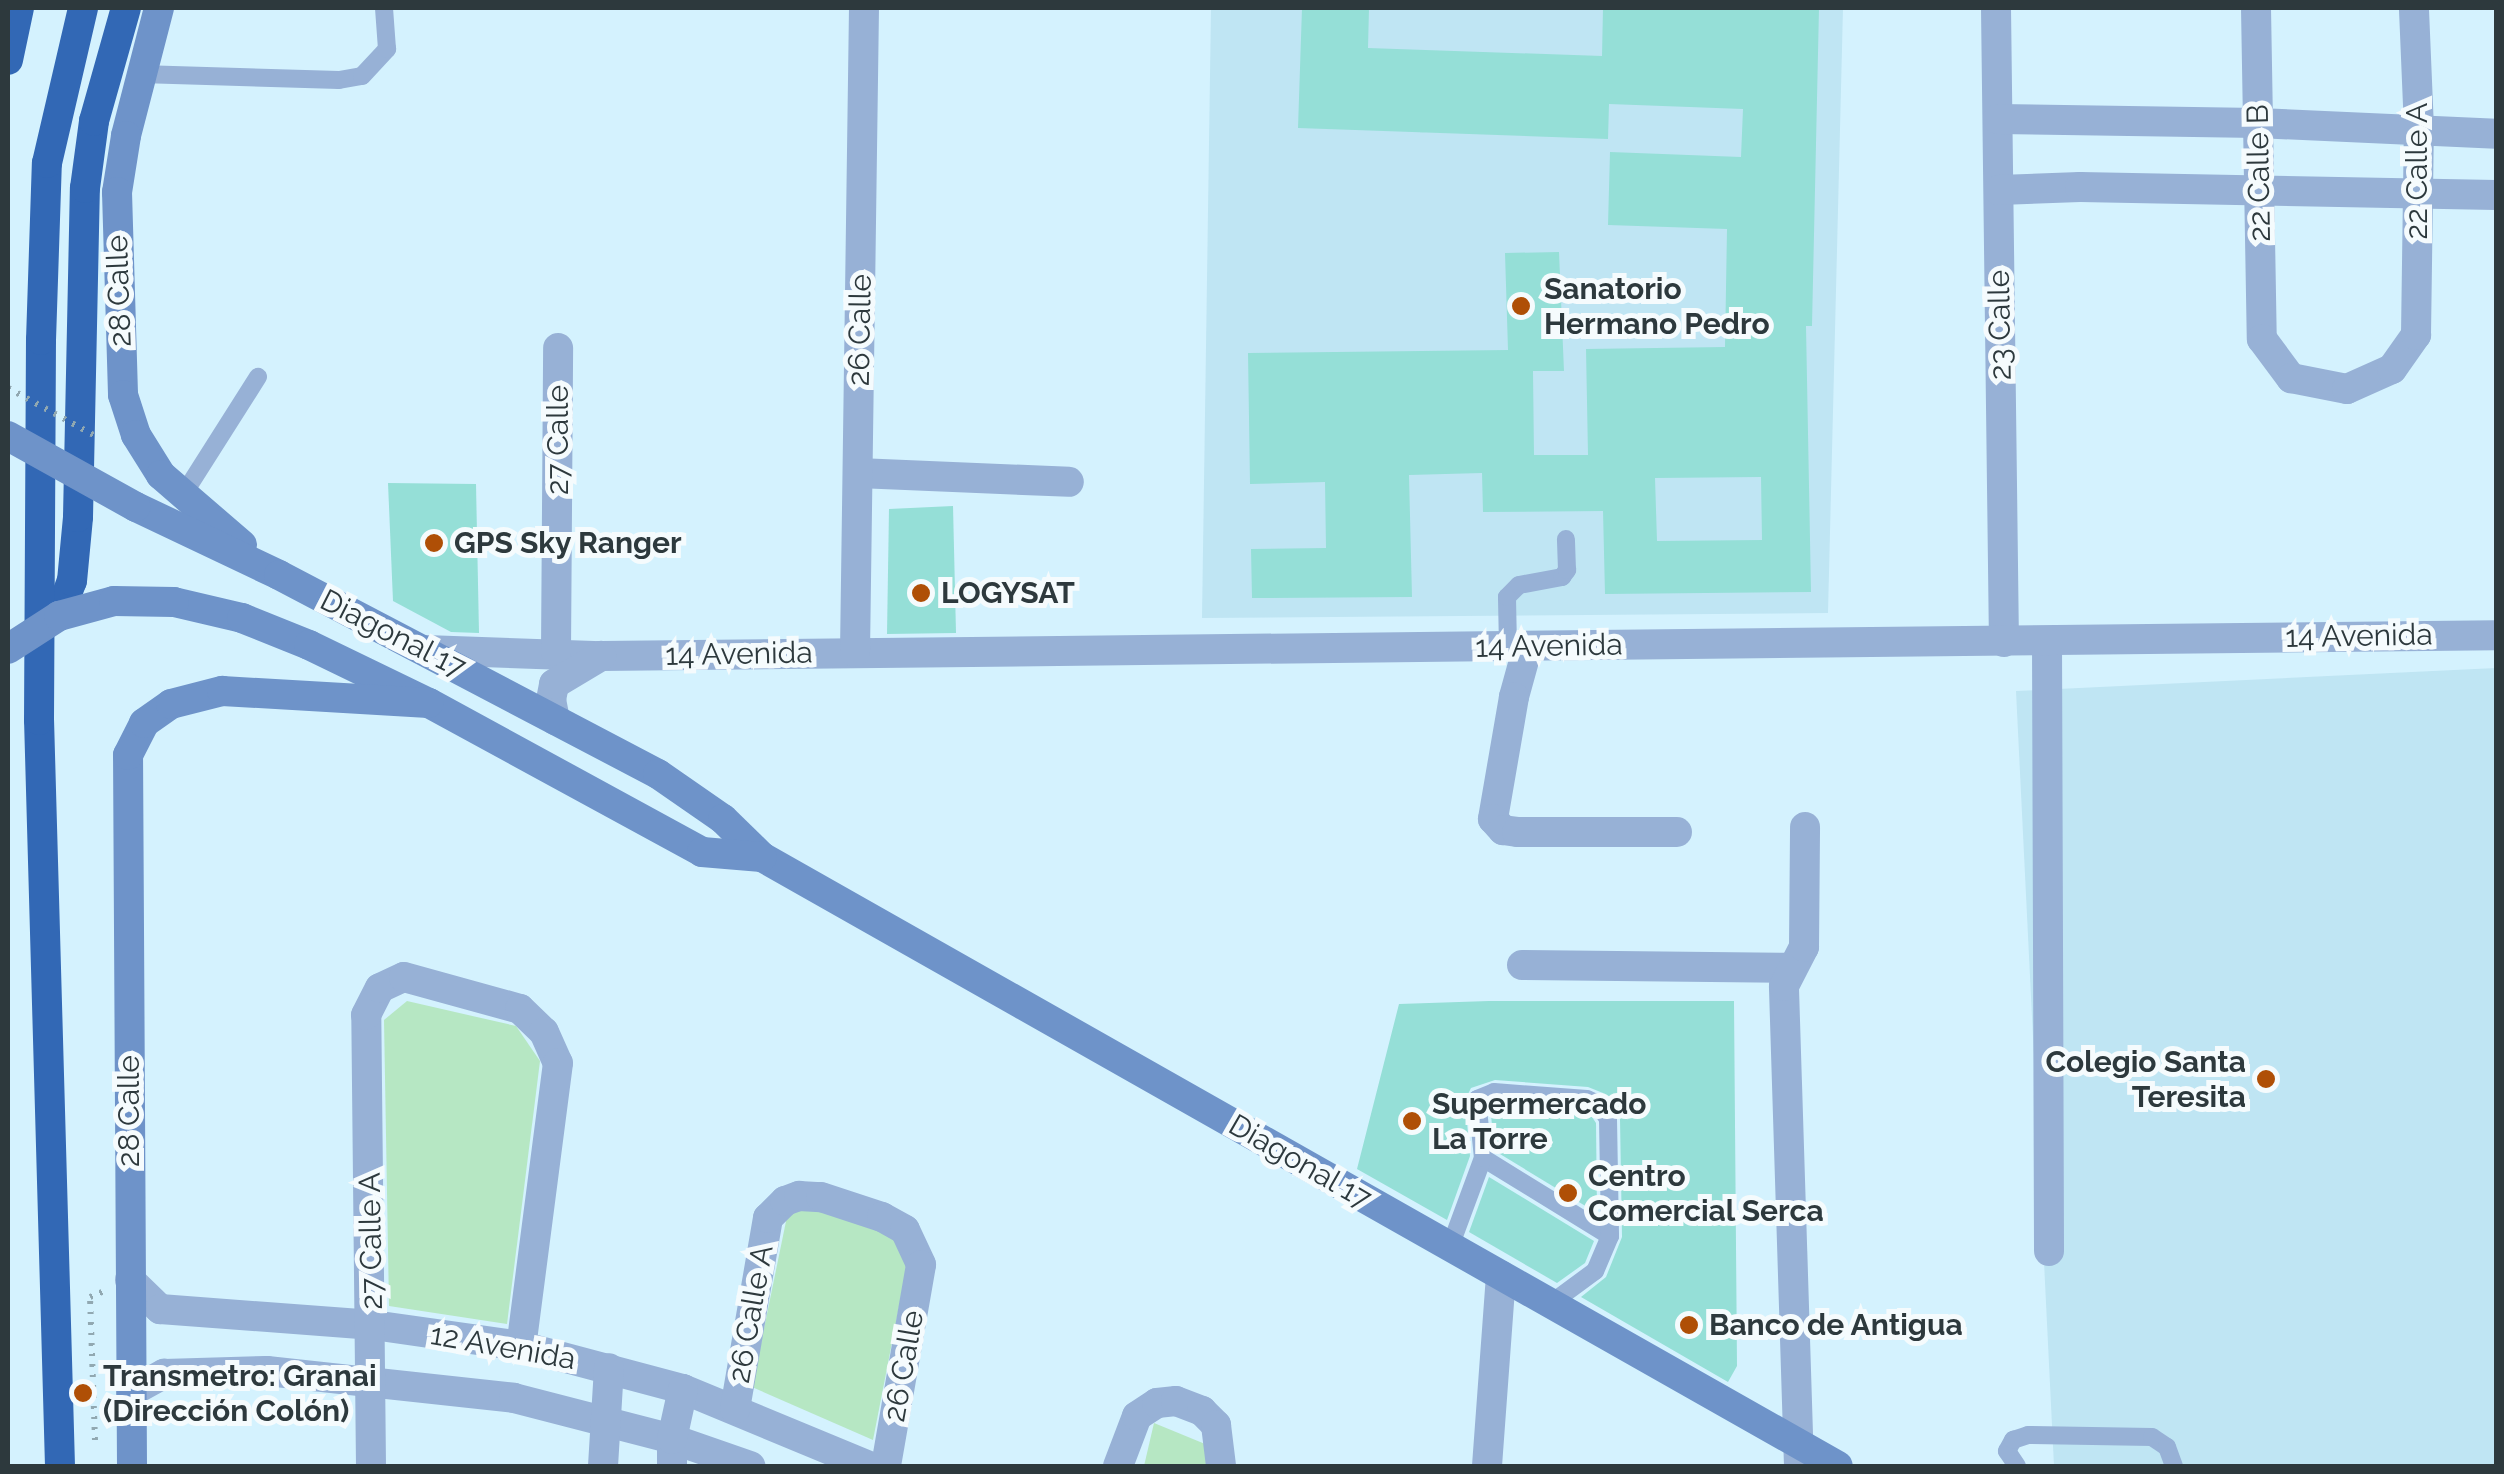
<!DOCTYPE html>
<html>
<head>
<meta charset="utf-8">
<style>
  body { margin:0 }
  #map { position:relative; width:2504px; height:1474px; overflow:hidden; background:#d4f2fe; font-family:Raleway,sans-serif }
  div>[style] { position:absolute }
  .built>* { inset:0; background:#bfe5f3 }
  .green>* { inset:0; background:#b6e7c3 }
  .building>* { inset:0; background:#95dfd7 }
  .path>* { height:6px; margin-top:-3px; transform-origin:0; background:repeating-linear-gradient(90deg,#91a8b1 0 2.5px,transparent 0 10.5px) }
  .lane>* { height:18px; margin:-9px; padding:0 9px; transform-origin:9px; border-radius:9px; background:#97b1d6 }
  .street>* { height:30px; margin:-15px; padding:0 15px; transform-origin:15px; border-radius:15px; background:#97b1d6 }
  .secondary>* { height:30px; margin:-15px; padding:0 15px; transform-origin:15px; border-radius:15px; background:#6e93c9 }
  .highway>* { height:30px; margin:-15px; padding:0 15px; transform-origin:15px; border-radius:15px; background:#3268b5 }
  .path-bridge>* { height:6px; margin-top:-3px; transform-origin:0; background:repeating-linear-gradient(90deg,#91a8b1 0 2.5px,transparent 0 10.5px) }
  .secondary-bridge>* { height:30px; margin:-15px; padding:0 15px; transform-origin:15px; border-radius:15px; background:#6e93c9 }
  .dots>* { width:28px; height:28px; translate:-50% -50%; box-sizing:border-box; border:5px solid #f5fbfd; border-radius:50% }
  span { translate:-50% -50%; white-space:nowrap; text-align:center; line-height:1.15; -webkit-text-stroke:10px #f5fbfd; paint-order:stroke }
  .street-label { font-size:30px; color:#2d393d }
  .poi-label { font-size:30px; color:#2d393d; font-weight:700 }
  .left { translate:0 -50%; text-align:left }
  .right { translate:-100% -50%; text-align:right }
  .frame { position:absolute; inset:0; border:10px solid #2d393d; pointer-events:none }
</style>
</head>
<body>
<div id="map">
  <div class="built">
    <i style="clip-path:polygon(1211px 8px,1843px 8px,1828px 613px,1202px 618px)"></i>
    <i style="clip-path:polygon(2496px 668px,2496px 1466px,2054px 1466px,2016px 691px)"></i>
  </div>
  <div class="green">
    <i style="clip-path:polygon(407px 1001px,516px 1026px,540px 1061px,507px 1324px,389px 1306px,384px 1020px)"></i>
    <i style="clip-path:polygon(791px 1197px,913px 1235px,873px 1440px,752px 1387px)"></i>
    <i style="clip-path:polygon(1154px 1423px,1210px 1446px,1210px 1466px,1144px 1466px)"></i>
  </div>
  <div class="building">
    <i style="clip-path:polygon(evenodd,1302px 8px,1369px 8px,1368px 48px,1602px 56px,1603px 8px,1819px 8px,1812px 326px,1806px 326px,1811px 592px,1605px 594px,1603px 511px,1483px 512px,1482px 473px,1409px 475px,1412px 597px,1252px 598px,1251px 549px,1326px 548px,1325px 482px,1250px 484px,1248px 353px,1508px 350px,1505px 253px,1559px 252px,1564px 371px,1533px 371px,1534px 455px,1588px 455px,1586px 349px,1725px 347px,1727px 229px,1608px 225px,1610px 152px,1741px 157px,1743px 109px,1609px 104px,1608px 139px,1298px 128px,1302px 8px,1761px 477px,1762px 540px,1657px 541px,1655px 478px,1761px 477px)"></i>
    <i style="clip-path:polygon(388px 483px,476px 484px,479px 633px,451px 632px,393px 601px)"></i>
    <i style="clip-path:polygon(953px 506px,956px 633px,887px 634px,889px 509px)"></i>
    <i style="clip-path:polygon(1489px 1001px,1734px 1001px,1737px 1366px,1728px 1382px,1581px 1297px,1606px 1277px,1622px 1237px,1620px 1119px,1603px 1093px,1588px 1087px,1495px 1080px,1471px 1088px,1465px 1100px,1470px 1156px,1447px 1220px,1357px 1169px,1399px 1004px)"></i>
    <i style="clip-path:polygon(1496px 1105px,1590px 1114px,1596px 1123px,1597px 1213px,1495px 1151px,1490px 1107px)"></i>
    <i style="clip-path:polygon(1489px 1177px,1594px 1241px,1585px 1263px,1557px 1283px,1469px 1232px)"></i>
  </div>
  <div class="path">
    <i style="left:95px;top:1440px;width:143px;rotate:-92deg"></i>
    <i style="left:90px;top:1297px;width:15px;rotate:-23deg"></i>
  </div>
  <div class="lane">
    <i style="left:140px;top:74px;width:199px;rotate:1.7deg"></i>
    <i style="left:339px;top:80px;width:23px;rotate:-10deg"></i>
    <i style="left:362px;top:76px;width:37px;rotate:-47deg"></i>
    <i style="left:387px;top:49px;width:41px;rotate:-94.2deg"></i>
    <i style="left:183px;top:495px;width:140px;rotate:-57.6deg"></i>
    <i style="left:1508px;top:646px;width:49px;rotate:-91.2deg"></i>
    <i style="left:1507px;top:597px;width:17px;rotate:-45deg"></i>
    <i style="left:1519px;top:585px;width:44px;rotate:-10.5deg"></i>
    <i style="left:1562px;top:577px;width:9px;rotate:-54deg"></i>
    <i style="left:1567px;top:570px;width:31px;rotate:-92deg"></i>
    <i style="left:1483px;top:1158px;width:149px;rotate:31.6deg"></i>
    <i style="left:1450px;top:1247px;width:95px;rotate:-69.7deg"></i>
    <i style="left:1483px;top:1158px;width:59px;rotate:-95.8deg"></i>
    <i style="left:1477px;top:1099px;width:18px;rotate:-22deg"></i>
    <i style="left:1494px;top:1092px;width:93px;rotate:4.3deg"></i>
    <i style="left:1587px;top:1099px;width:12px;rotate:24deg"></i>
    <i style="left:1598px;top:1104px;width:18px;rotate:56deg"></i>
    <i style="left:1608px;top:1119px;width:117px;rotate:89deg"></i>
    <i style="left:1610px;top:1236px;width:38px;rotate:113deg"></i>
    <i style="left:1595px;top:1271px;width:56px;rotate:143.7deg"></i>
    <i style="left:2017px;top:1466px;width:18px;rotate:-124deg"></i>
    <i style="left:2007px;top:1451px;width:13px;rotate:-61deg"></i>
    <i style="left:2013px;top:1440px;width:16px;rotate:-18deg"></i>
    <i style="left:2028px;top:1435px;width:124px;rotate:0.9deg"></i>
    <i style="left:2152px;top:1437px;width:18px;rotate:34deg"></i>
    <i style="left:2167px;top:1447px;width:20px;rotate:70deg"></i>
  </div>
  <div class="street">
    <i style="left:1996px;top:8px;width:634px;rotate:89.28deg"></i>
    <i style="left:2256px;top:8px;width:331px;rotate:89deg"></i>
    <i style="left:2262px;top:339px;width:49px;rotate:53.4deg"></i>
    <i style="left:2291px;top:378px;width:57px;rotate:11.1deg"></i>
    <i style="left:2347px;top:389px;width:49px;rotate:-24deg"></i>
    <i style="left:2392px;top:369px;width:42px;rotate:-54.8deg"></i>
    <i style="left:2416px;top:335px;width:206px;rotate:-89.2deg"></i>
    <i style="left:2419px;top:129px;width:121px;rotate:-92.4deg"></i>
    <i style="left:1998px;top:119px;width:260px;rotate:0.9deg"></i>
    <i style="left:2258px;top:123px;width:238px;rotate:2.6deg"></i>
    <i style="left:1999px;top:190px;width:81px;rotate:-2.1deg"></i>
    <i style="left:2080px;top:187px;width:416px;rotate:1.1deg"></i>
    <i style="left:858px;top:473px;width:211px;rotate:2.4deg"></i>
    <i style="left:2047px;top:641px;width:610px;rotate:89.81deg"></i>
    <i style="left:1528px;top:646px;width:53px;rotate:105.4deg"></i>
    <i style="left:1514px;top:697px;width:124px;rotate:99.8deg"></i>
    <i style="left:1493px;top:819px;width:15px;rotate:48deg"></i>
    <i style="left:1503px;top:830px;width:14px;rotate:8deg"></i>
    <i style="left:1517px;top:832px;width:160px"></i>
    <i style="left:425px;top:650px;width:176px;rotate:2deg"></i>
    <i style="left:601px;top:656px;width:1895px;rotate:-0.63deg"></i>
    <i style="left:556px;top:652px;width:304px;rotate:-89.6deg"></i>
    <i style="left:855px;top:652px;width:644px;rotate:-89.2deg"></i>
    <i style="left:555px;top:720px;width:20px;rotate:-101deg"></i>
    <i style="left:551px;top:700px;width:16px;rotate:-79deg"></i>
    <i style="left:554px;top:684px;width:55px;rotate:-30.8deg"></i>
    <i style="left:1522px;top:965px;width:268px;rotate:0.6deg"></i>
    <i style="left:130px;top:1280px;width:42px;rotate:44deg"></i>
    <i style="left:160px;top:1309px;width:214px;rotate:4.3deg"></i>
    <i style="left:373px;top:1325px;width:149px;rotate:8.1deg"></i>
    <i style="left:521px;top:1346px;width:168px;rotate:14.9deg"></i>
    <i style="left:683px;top:1389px;width:201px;rotate:22.5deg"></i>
    <i style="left:131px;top:1392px;width:38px;rotate:-29deg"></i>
    <i style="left:164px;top:1374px;width:103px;rotate:-1.7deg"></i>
    <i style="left:267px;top:1371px;width:248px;rotate:6.2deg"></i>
    <i style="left:514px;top:1398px;width:163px;rotate:14.5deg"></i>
    <i style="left:672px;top:1439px;width:83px;rotate:19.1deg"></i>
    <i style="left:735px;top:1409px;width:194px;rotate:-80.2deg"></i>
    <i style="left:768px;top:1218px;width:24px;rotate:-45deg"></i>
    <i style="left:785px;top:1201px;width:15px;rotate:-20deg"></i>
    <i style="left:799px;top:1196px;width:22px;rotate:3deg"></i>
    <i style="left:821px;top:1197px;width:64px;rotate:18.2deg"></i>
    <i style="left:882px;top:1217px;width:26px;rotate:29deg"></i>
    <i style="left:905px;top:1230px;width:38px;rotate:65deg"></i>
    <i style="left:921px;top:1265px;width:204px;rotate:99.9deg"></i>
    <i style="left:371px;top:1466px;width:451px;rotate:-90.6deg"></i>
    <i style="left:366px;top:1015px;width:30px;rotate:-63deg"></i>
    <i style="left:380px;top:988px;width:26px;rotate:-25deg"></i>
    <i style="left:404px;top:977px;width:120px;rotate:15.4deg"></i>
    <i style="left:520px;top:1009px;width:33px;rotate:44deg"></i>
    <i style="left:544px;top:1032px;width:34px;rotate:66deg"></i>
    <i style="left:558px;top:1063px;width:285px;rotate:97.4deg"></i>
    <i style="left:603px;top:1466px;width:98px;rotate:-86.5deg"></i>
    <i style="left:672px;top:1466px;width:27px;rotate:-90deg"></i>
    <i style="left:672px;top:1439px;width:51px;rotate:-77.6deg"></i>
    <i style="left:1118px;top:1466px;width:53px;rotate:-69.2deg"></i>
    <i style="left:1137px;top:1416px;width:24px;rotate:-33deg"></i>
    <i style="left:1157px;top:1403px;width:19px;rotate:-6deg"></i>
    <i style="left:1176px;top:1401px;width:28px;rotate:21deg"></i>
    <i style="left:1202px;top:1411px;width:20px;rotate:45deg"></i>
    <i style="left:1216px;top:1425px;width:41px;rotate:83deg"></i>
    <i style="left:1487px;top:1466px;width:191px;rotate:-85.8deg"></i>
    <i style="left:1799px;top:1466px;width:480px;rotate:-91.8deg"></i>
    <i style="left:1784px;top:986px;width:44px;rotate:-62.9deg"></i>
    <i style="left:1804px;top:947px;width:120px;rotate:-89.5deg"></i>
  </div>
  <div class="secondary">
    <i style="left:159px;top:8px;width:132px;rotate:104.5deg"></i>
    <i style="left:126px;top:136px;width:57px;rotate:99.1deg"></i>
    <i style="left:117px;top:192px;width:203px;rotate:88.3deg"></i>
    <i style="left:123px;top:395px;width:42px;rotate:72deg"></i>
    <i style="left:136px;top:435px;width:47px;rotate:58deg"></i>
    <i style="left:161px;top:475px;width:107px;rotate:40.8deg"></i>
    <i style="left:136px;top:507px;width:158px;rotate:25.4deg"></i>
    <i style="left:279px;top:575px;width:428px;rotate:27.7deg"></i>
    <i style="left:658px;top:774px;width:79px;rotate:34.7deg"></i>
    <i style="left:723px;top:819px;width:54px;rotate:44.3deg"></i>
    <i style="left:762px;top:857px;width:1236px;rotate:29.51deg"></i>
    <i style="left:174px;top:602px;width:70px;rotate:13.2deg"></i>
    <i style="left:242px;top:618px;width:72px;rotate:21.9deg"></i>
    <i style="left:309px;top:645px;width:133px;rotate:25.8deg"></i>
    <i style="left:429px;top:703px;width:311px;rotate:28.6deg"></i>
    <i style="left:702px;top:852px;width:60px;rotate:4.8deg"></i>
    <i style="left:132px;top:1466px;width:711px;rotate:-90.32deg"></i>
    <i style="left:128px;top:755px;width:36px;rotate:-63deg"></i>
    <i style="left:144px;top:723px;width:33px;rotate:-35deg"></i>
    <i style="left:171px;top:704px;width:53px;rotate:-14.3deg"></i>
    <i style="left:222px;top:691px;width:207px;rotate:3.3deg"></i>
  </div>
  <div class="highway">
    <i style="left:8px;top:60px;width:53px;rotate:-78.1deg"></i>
    <i style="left:59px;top:616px;width:37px;rotate:-70deg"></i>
    <i style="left:72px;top:581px;width:64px;rotate:-84.6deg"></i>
    <i style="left:78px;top:517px;width:329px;rotate:-88.8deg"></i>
    <i style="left:85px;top:188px;width:68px;rotate:-82.3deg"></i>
    <i style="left:94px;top:121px;width:117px;rotate:-74.2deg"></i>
    <i style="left:60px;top:1466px;width:746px;rotate:-91.61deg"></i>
    <i style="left:39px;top:720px;width:380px;rotate:-89.7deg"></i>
    <i style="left:41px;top:340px;width:177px;rotate:-88.1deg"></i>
    <i style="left:47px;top:163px;width:159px;rotate:-76.9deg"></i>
  </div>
  <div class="path-bridge">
    <i style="left:8px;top:388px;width:102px;rotate:28.8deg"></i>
  </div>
  <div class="secondary-bridge">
    <i style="left:8px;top:436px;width:146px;rotate:29deg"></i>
    <i style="left:8px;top:649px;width:61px;rotate:-32.9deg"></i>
    <i style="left:59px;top:616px;width:57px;rotate:-15.3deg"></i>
    <i style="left:114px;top:601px;width:60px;rotate:1deg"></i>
  </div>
  <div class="dots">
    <i style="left:1521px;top:306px;background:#af4f06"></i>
    <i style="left:434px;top:543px;background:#af4f06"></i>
    <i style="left:921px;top:593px;background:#af4f06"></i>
    <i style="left:2266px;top:1079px;background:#af4f06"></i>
    <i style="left:1412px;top:1121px;background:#af4f06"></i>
    <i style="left:1568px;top:1193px;background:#af4f06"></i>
    <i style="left:1689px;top:1325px;background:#af4f06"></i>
    <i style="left:83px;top:1393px;background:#af4f06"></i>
  </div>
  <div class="street-label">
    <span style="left:2417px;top:171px;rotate:-90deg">22 Calle A</span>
    <span style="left:2259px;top:173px;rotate:-91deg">22 Calle B</span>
    <span style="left:119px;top:291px;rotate:-92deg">28 Calle</span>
    <span style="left:2000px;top:325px;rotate:-91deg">23 Calle</span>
    <span style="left:860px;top:330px;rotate:-89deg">26 Calle</span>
    <span style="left:558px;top:440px;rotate:-90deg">27 Calle</span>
    <span style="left:393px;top:634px;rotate:27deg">Diagonal 17</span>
    <span style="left:2359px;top:636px;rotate:-1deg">14 Avenida</span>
    <span style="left:1549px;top:646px;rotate:-1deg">14 Avenida</span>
    <span style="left:739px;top:654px;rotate:-1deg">14 Avenida</span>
    <span style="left:129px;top:1111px;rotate:-90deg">28 Calle</span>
    <span style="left:1300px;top:1162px;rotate:30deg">Diagonal 17</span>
    <span style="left:371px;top:1241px;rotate:-91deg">27 Calle A</span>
    <span style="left:751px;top:1314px;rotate:-80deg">26 Calle A</span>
    <span style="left:503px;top:1347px;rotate:10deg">12 Avenida</span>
    <span style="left:904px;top:1366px;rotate:-80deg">26 Calle</span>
  </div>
  <div class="poi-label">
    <span class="left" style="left:1544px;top:306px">Sanatorio<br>Hermano Pedro</span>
    <span class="left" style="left:454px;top:543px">GPS Sky Ranger</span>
    <span class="left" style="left:941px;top:593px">LOGYSAT</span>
    <span class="right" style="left:2246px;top:1079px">Colegio Santa<br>Teresita</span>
    <span class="left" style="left:1432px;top:1121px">Supermercado<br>La Torre</span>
    <span class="left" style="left:1588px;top:1193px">Centro<br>Comercial Serca</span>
    <span class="left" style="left:1709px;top:1325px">Banco de Antigua</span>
    <span class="left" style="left:103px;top:1393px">Transmetro: Granai<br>(Dirección Colón)</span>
  </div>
  <div class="frame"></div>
</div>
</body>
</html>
